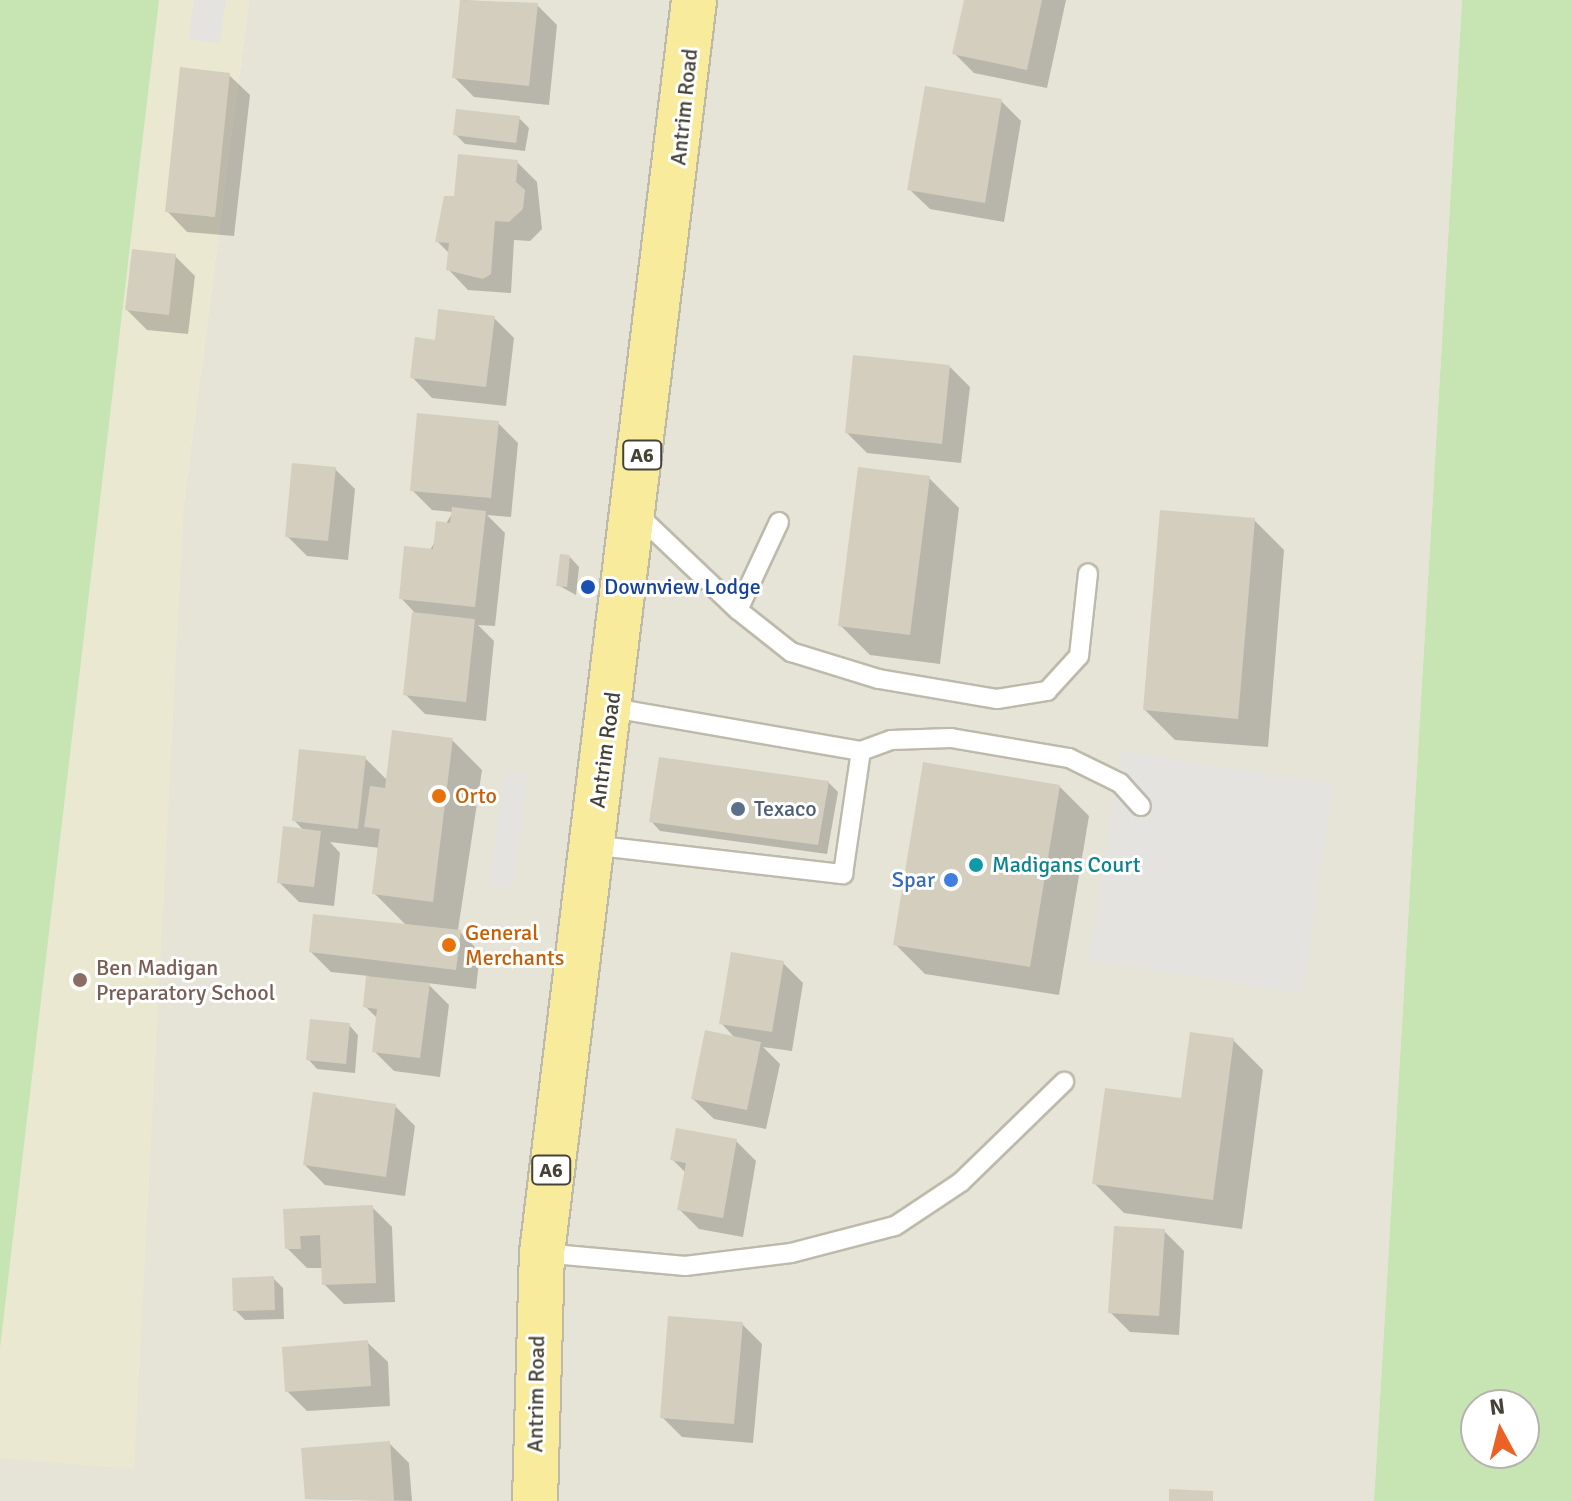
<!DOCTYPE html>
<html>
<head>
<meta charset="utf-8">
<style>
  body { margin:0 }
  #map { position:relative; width:1572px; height:1501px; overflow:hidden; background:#f3f1e8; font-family:Signika,sans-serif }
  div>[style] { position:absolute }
  .residential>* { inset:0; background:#e6e4d6 }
  .education>* { inset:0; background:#ebe8d2 }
  .green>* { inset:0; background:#c7e4b3 }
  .parking>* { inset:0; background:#e4e3df }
  .shadow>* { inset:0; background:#0003 }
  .building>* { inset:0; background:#d4cebe }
  .roads { filter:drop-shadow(2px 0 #bebaab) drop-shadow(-2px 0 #bebaab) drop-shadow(0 2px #bebaab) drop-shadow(0 -2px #bebaab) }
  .service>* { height:18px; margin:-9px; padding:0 9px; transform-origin:9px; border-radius:9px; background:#fff }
  .primary>* { height:44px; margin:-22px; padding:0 22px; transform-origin:22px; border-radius:22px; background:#f8eb9c }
  .dots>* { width:22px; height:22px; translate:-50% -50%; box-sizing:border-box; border:4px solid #fff; border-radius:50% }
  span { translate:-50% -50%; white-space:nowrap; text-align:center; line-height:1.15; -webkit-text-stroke:6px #fff; paint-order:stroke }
  .shield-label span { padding:2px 6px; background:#fff; border:2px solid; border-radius:6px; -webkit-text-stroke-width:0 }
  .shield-label { font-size:20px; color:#454237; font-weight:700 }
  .street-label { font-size:22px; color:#454237 }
  .transit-label { font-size:22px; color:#164399 }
  .left { translate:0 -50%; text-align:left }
  .food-label { font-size:22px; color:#c56008 }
  .service-label { font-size:22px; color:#4e5e75 }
  .culture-label { font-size:22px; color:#0d838f }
  .shop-label { font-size:22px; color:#366cbe }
  .right { translate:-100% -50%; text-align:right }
  .education-label { font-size:22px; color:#785e54 }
  .north { position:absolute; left:1460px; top:1389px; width:80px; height:80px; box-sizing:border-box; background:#fff; border:2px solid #b5b3af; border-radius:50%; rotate:353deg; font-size:22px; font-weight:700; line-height:32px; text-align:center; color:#454237 }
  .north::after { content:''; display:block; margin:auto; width:28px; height:36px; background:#ec6126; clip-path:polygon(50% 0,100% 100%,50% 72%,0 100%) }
</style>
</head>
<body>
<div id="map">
  <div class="residential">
    <i style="clip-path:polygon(249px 0,1462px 0,1374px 1501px,0 1501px,0 1458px,184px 502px)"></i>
  </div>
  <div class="education">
    <i style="clip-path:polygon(0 0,249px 0,184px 502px,134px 1469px,0 1458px)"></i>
  </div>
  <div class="green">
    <i style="clip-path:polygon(0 0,159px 0,0 1348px)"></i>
    <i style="clip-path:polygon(evenodd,1462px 0,1572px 0,1572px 1501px,1374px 1501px,1462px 0,1476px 1405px,1524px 1405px,1524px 1453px,1476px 1453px,1476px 1405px)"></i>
  </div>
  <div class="parking">
    <i style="clip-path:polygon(194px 0,226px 0,220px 43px,188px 39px)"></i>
    <i style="clip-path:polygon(1121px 751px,1334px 784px,1302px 993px,1088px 960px)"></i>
    <i style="clip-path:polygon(505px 772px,528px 775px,513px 889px,489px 886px)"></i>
  </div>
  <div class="shadow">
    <i style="clip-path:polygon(462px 0,537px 5px,557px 25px,549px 105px,474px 97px,454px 77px)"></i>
    <i style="clip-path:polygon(966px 0,1066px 0,1047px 88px,974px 73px,954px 53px)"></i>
    <i style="clip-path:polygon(229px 75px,250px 95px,234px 236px,187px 232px,167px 211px)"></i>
    <i style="clip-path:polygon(1001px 101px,1021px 121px,1004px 222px,930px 209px,909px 189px)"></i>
    <i style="clip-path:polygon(519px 118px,529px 128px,525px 151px,465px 144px,455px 134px)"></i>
    <i style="clip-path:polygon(517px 162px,537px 182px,542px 229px,530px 241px,514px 240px,511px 293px,468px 290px,448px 269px,450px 254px,437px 241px,456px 199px)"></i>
    <i style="clip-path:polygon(175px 256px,195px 276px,188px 334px,147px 330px,127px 310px)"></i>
    <i style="clip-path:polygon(494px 318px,514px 338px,506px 406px,432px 398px,412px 377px,437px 342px)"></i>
    <i style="clip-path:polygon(950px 367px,970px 387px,961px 463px,867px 453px,847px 433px)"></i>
    <i style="clip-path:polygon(498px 423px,518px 443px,511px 517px,487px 515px,505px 533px,495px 626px,478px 625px,494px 641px,486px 721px,425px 714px,405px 694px,414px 612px,401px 598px,453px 512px,432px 510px,412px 490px)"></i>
    <i style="clip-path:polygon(335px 469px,355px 489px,348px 560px,307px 556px,287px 536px)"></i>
    <i style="clip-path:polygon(929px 478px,959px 508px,940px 664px,870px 655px,840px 625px)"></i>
    <i style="clip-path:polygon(1254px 520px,1284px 550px,1268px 747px,1175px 740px,1145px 710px)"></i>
    <i style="clip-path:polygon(570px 557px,579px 567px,576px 595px,558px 585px)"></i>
    <i style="clip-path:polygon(452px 740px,482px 770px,458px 930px,480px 952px,476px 989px,427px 983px,449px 1005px,440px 1077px,394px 1071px,374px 1051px,378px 1019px,365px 1006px,369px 976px,331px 972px,311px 952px,407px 926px,374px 893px,380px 848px,330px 842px,340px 853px,334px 906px,299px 902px,279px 882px,304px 831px,294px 820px,365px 758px,388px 781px)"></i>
    <i style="clip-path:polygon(828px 782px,838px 792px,827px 854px,660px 831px,651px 821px)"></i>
    <i style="clip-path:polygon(1059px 786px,1089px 816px,1059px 995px,925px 974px,895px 944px)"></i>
    <i style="clip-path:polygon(783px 963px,803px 983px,792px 1051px,763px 1047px,780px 1064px,766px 1129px,714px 1119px,693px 1099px,736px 1039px,721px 1023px)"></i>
    <i style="clip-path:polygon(349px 1025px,358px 1035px,355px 1073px,317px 1069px,308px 1059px)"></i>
    <i style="clip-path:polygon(1233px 1040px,1263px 1070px,1242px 1229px,1124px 1213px,1094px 1183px,1183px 1100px)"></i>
    <i style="clip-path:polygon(395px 1106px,415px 1126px,405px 1196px,325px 1185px,305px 1165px)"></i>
    <i style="clip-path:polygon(736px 1141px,756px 1161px,743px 1237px,699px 1229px,679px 1209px,686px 1173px,672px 1159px)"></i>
    <i style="clip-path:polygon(372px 1207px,392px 1227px,395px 1302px,344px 1304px,324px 1284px,323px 1268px,307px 1268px,287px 1248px,286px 1211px)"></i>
    <i style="clip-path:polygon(1164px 1231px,1184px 1251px,1179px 1335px,1130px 1332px,1110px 1312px)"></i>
    <i style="clip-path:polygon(273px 1278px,283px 1288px,284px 1319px,245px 1320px,235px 1310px)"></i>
    <i style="clip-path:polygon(742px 1324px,762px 1344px,753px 1443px,682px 1437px,662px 1417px)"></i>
    <i style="clip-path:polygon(367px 1342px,388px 1362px,390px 1406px,307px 1411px,287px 1391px)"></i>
    <i style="clip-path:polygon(389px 1443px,409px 1463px,412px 1501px,307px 1499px)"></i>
  </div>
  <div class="building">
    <i style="clip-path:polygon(460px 0,538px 3px,529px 86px,452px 78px)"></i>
    <i style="clip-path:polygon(964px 0,1042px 0,1027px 70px,952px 54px)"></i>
    <i style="clip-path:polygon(180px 67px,230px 73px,215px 217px,165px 212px)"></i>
    <i style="clip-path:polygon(925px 86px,1002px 99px,985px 203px,907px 190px)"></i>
    <i style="clip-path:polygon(456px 109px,520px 116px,516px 143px,453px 135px)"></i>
    <i style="clip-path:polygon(458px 154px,518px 160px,516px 182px,525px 190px,523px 209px,509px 222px,495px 221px,491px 274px,483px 279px,446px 270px,449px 243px,435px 242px,444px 196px,454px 196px)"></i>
    <i style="clip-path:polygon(132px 249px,176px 254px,169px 315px,125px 310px)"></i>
    <i style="clip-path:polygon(438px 309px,495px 316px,486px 387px,410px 378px,415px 337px,435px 340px)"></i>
    <i style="clip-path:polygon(853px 355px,950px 365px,942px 444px,845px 433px)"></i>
    <i style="clip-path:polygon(417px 413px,499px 421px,491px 498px,410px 491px)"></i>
    <i style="clip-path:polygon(292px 463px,336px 467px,328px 541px,285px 537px)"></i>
    <i style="clip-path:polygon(858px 467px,930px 476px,910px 635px,838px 626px)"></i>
    <i style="clip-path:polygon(452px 507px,486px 511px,475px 607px,399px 599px,404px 546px,433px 549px,436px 521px,450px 523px)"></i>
    <i style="clip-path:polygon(1160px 510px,1255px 518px,1238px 719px,1143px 710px)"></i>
    <i style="clip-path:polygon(560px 554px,570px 555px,567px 587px,556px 586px)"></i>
    <i style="clip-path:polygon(412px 612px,475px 619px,466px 702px,403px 695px)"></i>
    <i style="clip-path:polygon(392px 730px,453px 738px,433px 902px,372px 894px,380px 829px,364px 827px,370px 786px,385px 788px)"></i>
    <i style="clip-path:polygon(299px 749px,366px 756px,358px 829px,292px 821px)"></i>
    <i style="clip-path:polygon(659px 757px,829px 781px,818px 845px,649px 822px)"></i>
    <i style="clip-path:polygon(923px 762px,1060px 785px,1030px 967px,893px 945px)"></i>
    <i style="clip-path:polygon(283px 826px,321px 831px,314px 887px,277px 883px)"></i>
    <i style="clip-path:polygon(313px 914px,461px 930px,456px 970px,309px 952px)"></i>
    <i style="clip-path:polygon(731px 952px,784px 961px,772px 1032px,719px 1024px)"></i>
    <i style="clip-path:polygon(366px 976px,430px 983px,420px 1058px,372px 1052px,377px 1009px,363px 1007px)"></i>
    <i style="clip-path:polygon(310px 1019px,350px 1023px,346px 1064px,306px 1060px)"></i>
    <i style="clip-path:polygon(705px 1030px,761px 1042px,747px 1110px,691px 1099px)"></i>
    <i style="clip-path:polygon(1190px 1032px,1234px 1038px,1213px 1200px,1092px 1184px,1105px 1088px,1181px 1098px)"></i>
    <i style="clip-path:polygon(313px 1092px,396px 1104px,386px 1177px,303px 1165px)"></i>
    <i style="clip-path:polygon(676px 1128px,737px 1139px,723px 1218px,677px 1210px,686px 1163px,670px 1160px)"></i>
    <i style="clip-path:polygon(373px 1205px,376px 1283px,322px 1285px,320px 1235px,300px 1236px,301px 1249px,285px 1249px,283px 1209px)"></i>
    <i style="clip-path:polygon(1114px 1226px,1165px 1229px,1159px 1316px,1108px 1313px)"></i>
    <i style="clip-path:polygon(274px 1276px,275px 1310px,233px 1311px,232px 1278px)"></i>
    <i style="clip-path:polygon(668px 1316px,743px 1322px,734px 1424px,660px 1418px)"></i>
    <i style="clip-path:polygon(368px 1340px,371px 1386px,285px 1392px,282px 1347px)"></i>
    <i style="clip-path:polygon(390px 1441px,394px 1501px,305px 1499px,301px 1448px)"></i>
    <i style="clip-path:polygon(1169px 1489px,1213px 1491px,1213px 1501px,1169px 1501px)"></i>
  </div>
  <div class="roads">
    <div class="service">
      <i style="left:636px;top:513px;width:141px;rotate:43.6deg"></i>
      <i style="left:738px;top:610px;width:97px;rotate:-65deg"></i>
      <i style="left:738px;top:610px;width:68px;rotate:38.4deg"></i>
      <i style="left:791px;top:652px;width:92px;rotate:17.1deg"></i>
      <i style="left:879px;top:679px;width:120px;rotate:9.6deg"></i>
      <i style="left:997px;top:699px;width:51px;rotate:-9.1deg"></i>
      <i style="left:1047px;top:691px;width:47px;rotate:-47.6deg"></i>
      <i style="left:1079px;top:656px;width:83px;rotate:-83.8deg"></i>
      <i style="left:861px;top:751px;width:32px;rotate:-20deg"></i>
      <i style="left:891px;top:740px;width:60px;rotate:-1.9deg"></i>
      <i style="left:951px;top:738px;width:120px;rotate:9.6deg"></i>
      <i style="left:1069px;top:758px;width:57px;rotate:26.1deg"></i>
      <i style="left:1120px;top:783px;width:31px;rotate:48deg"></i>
      <i style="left:591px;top:845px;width:254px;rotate:6.6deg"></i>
      <i style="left:843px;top:874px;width:124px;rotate:-81.7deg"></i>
      <i style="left:861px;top:751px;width:254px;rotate:-170.2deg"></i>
      <i style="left:542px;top:1253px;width:144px;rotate:5.2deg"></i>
      <i style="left:685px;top:1266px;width:107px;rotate:-7deg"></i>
      <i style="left:791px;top:1253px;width:107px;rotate:-14.6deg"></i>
      <i style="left:895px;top:1226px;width:79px;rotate:-33.7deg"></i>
      <i style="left:961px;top:1182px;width:144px;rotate:-44.2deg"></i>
    </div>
    <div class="primary">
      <i style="left:535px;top:1501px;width:248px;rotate:-88.4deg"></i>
      <i style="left:542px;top:1253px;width:1262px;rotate:-83.08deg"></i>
    </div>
  </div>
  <div class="dots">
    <i style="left:588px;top:587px;background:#1a4fb4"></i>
    <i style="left:439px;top:796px;background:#e8710a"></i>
    <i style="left:738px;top:809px;background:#5c6f8a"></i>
    <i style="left:976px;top:865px;background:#0f9aa8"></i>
    <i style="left:951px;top:880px;background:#3f7fe0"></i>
    <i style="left:449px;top:945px;background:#e8710a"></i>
    <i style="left:80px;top:980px;background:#8d6e63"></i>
  </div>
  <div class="shield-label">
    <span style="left:642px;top:455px">A6</span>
    <span style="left:551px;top:1170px">A6</span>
  </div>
  <div class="street-label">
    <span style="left:684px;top:107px;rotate:-84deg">Antrim Road</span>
    <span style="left:605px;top:750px;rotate:-82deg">Antrim Road</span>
    <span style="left:536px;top:1394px;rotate:-89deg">Antrim Road</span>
  </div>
  <div class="transit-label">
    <span class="left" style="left:604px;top:587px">Downview Lodge</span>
  </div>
  <div class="food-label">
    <span class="left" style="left:455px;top:796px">Orto</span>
    <span class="left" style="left:465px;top:945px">General<br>Merchants</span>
  </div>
  <div class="service-label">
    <span class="left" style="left:754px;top:809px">Texaco</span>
  </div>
  <div class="culture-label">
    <span class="left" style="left:992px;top:865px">Madigans Court</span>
  </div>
  <div class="shop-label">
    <span class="right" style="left:935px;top:880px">Spar</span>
  </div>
  <div class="education-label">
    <span class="left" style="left:96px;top:980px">Ben Madigan<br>Preparatory School</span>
  </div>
  <div class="north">N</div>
</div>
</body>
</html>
